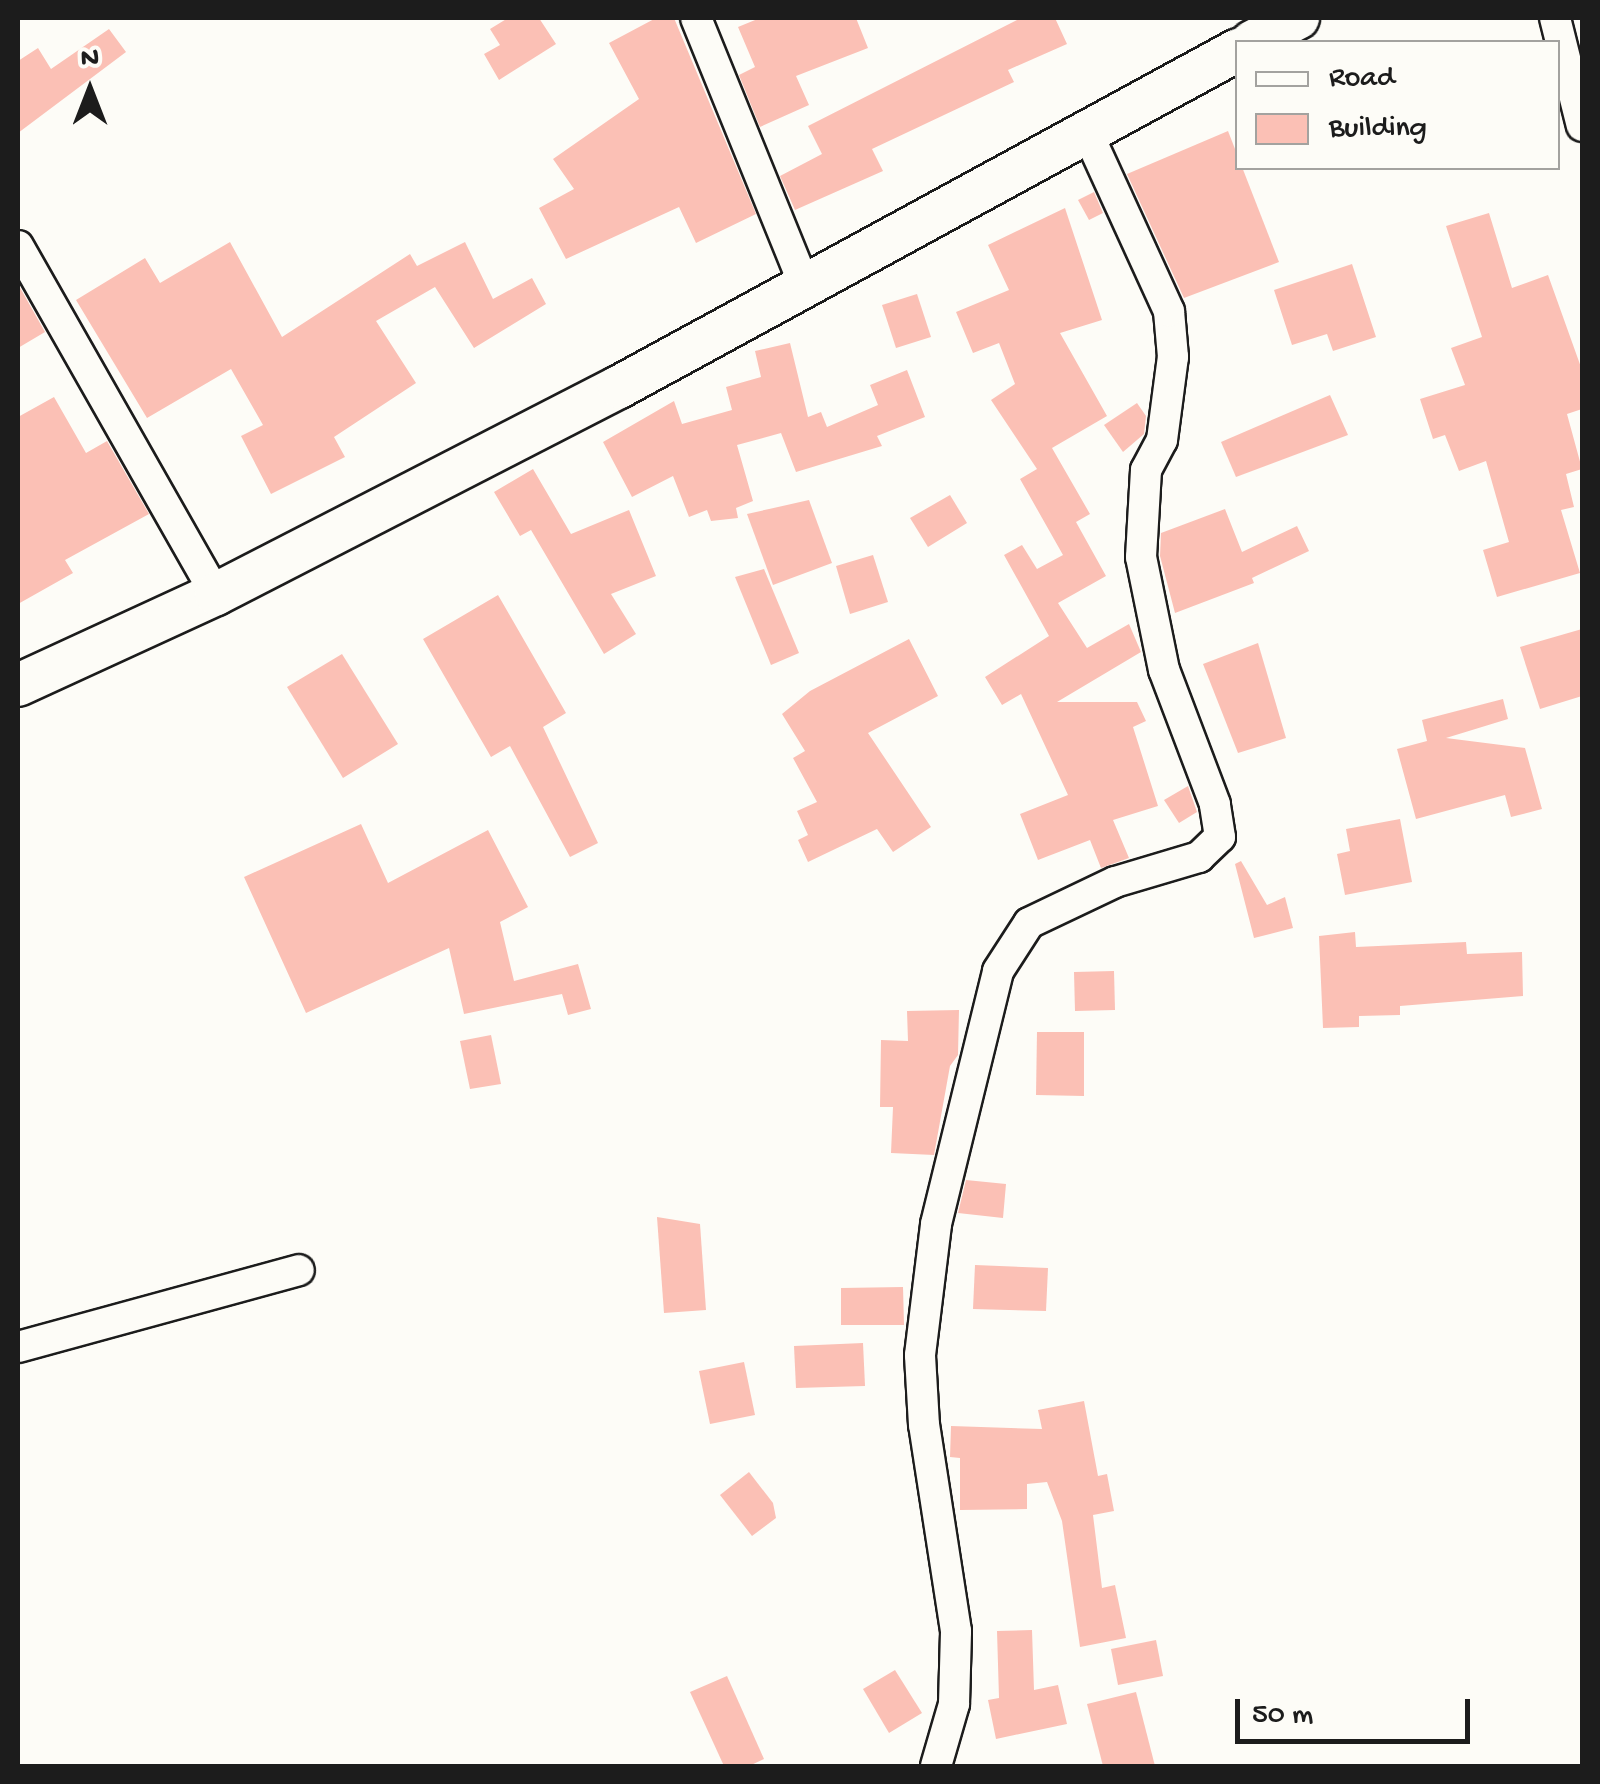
<!DOCTYPE html>
<html>
<head>
<meta charset="utf-8">
<style>
  body { margin:0 }
  #map { position:relative; width:1600px; height:1784px; overflow:hidden; background:#fdfcf7; font-family:"Gochi Hand",sans-serif }
  div>[style] { position:absolute }
  .building>* { inset:0; background:#fbc0b5 }
  .roads { filter:drop-shadow(2px 0 #1c1c1c) drop-shadow(-2px 0 #1c1c1c) drop-shadow(0 2px #1c1c1c) drop-shadow(0 -2px #1c1c1c) }
  .minor>* { height:30px; margin:-15px; padding:0 15px; transform-origin:15px; border-radius:15px; background:#fdfcf7 }
  .secondary>* { height:42px; margin:-21px; padding:0 21px; transform-origin:21px; border-radius:21px; background:#fdfcf7 }
  span { translate:-50% -50%; white-space:nowrap; text-align:center; line-height:1.15; -webkit-text-stroke:10px #fdfcf7; paint-order:stroke }
  .frame { position:absolute; inset:0; border:20px solid #1c1c1c; pointer-events:none }
  .legend { position:absolute; left:1235px; top:40px; width:325px; height:130px; box-sizing:border-box; background:#fdfcf7; border:2px solid #a3a29f; margin:0; padding:12px 18px; list-style:none; font-size:30px; color:#1c1c1c }
  .legend li { display:flex; align-items:center; gap:20px; height:50px }
  .legend b { width:50px; border:2px solid #a3a29f }
  .north { position:absolute; left:40px; top:40px; width:100px; height:100px; -webkit-text-stroke:8px #fdfcf7; paint-order:stroke; rotate:0deg; font-size:28px; font-weight:700; line-height:40px; text-align:center; color:#1c1c1c }
  .north::after { content:''; display:block; margin:auto; width:35px; height:45px; background:#1c1c1c; clip-path:polygon(50% 0,100% 100%,50% 72%,0 100%) }
  .scale { position:absolute; left:1235px; top:1699px; width:235px; height:45px; box-sizing:border-box; border:5px solid #1c1c1c; border-top:0; padding-left:12px; font-size:30px; line-height:35px; white-space:nowrap; color:#1c1c1c; -webkit-text-stroke:8px #fdfcf7; paint-order:stroke }
</style>
</head>
<body>
<div id="map">
  <div class="building">
    <i style="clip-path:polygon(508px 18px,539px 18px,556px 44px,499px 80px,484px 54px,500px 45px,490px 29px)"></i>
    <i style="clip-path:polygon(656px 18px,674px 18px,756px 214px,696px 243px,679px 207px,566px 259px,539px 208px,574px 189px,553px 159px,639px 99px,609px 43px)"></i>
    <i style="clip-path:polygon(760px 18px,856px 18px,868px 48px,796px 76px,809px 105px,760px 127px,739px 75px,755px 67px,738px 27px)"></i>
    <i style="clip-path:polygon(1021px 18px,1055px 18px,1067px 44px,1008px 70px,1014px 82px,872px 149px,883px 171px,795px 210px,780px 176px,822px 154px,808px 126px)"></i>
    <i style="clip-path:polygon(109px 29px,126px 52px,18px 133px,18px 61px,38px 48px,51px 69px)"></i>
    <i style="clip-path:polygon(1228px 131px,1279px 262px,1184px 298px,1127px 174px)"></i>
    <i style="clip-path:polygon(1094px 192px,1103px 213px,1089px 220px,1078px 200px)"></i>
    <i style="clip-path:polygon(1065px 208px,1102px 320px,1060px 333px,1107px 416px,1052px 448px,1090px 514px,1076px 522px,1106px 576px,1058px 603px,1087px 648px,1129px 624px,1141px 652px,1057px 702px,1137px 702px,1146px 721px,1133px 727px,1158px 806px,1113px 820px,1129px 858px,1101px 868px,1090px 840px,1038px 860px,1020px 814px,1068px 795px,1021px 694px,1002px 705px,985px 677px,1049px 636px,1004px 555px,1022px 545px,1037px 569px,1063px 555px,1020px 479px,1037px 469px,991px 400px,1015px 384px,999px 343px,973px 353px,956px 312px,1009px 290px,988px 245px)"></i>
    <i style="clip-path:polygon(1489px 213px,1512px 288px,1548px 275px,1582px 370px,1582px 409px,1567px 414px,1582px 469px,1566px 474px,1574px 507px,1561px 510px,1580px 573px,1497px 597px,1483px 550px,1509px 542px,1486px 461px,1459px 471px,1445px 435px,1433px 439px,1420px 399px,1465px 385px,1451px 348px,1482px 337px,1446px 226px)"></i>
    <i style="clip-path:polygon(230px 242px,282px 337px,410px 254px,417px 266px,465px 242px,493px 299px,532px 278px,546px 304px,474px 348px,435px 287px,376px 321px,416px 383px,334px 437px,345px 457px,271px 494px,241px 436px,263px 425px,231px 369px,147px 418px,76px 300px,145px 258px,160px 283px)"></i>
    <i style="clip-path:polygon(1352px 264px,1376px 337px,1333px 351px,1327px 334px,1292px 345px,1274px 290px)"></i>
    <i style="clip-path:polygon(18px 284px,45px 332px,18px 348px)"></i>
    <i style="clip-path:polygon(917px 294px,931px 337px,896px 348px,882px 305px)"></i>
    <i style="clip-path:polygon(790px 343px,808px 417px,821px 412px,827px 427px,878px 405px,870px 385px,907px 370px,925px 417px,877px 436px,882px 446px,796px 472px,781px 433px,737px 445px,753px 501px,736px 508px,738px 518px,711px 521px,707px 510px,689px 517px,673px 476px,632px 497px,603px 442px,674px 401px,682px 424px,732px 410px,726px 387px,761px 377px,755px 351px)"></i>
    <i style="clip-path:polygon(1330px 395px,1348px 435px,1236px 477px,1221px 442px)"></i>
    <i style="clip-path:polygon(54px 397px,86px 453px,107px 441px,149px 514px,65px 560px,73px 573px,18px 604px,18px 417px)"></i>
    <i style="clip-path:polygon(1137px 403px,1146px 416px,1144px 434px,1123px 452px,1104px 425px)"></i>
    <i style="clip-path:polygon(533px 469px,571px 534px,629px 510px,656px 576px,611px 594px,636px 634px,604px 654px,531px 530px,520px 536px,494px 492px)"></i>
    <i style="clip-path:polygon(950px 495px,967px 523px,928px 547px,910px 518px)"></i>
    <i style="clip-path:polygon(809px 500px,832px 563px,773px 585px,747px 514px)"></i>
    <i style="clip-path:polygon(1225px 509px,1242px 552px,1297px 526px,1309px 551px,1252px 578px,1254px 583px,1175px 613px,1160px 556px,1161px 533px)"></i>
    <i style="clip-path:polygon(873px 555px,888px 602px,850px 614px,836px 566px)"></i>
    <i style="clip-path:polygon(764px 569px,799px 653px,771px 665px,735px 577px)"></i>
    <i style="clip-path:polygon(498px 595px,566px 713px,543px 727px,598px 843px,570px 857px,510px 746px,491px 757px,423px 639px)"></i>
    <i style="clip-path:polygon(1582px 629px,1582px 696px,1540px 709px,1520px 647px)"></i>
    <i style="clip-path:polygon(909px 639px,938px 696px,868px 733px,931px 827px,893px 852px,877px 829px,808px 862px,798px 840px,808px 835px,797px 811px,817px 802px,793px 758px,805px 751px,782px 714px,810px 691px)"></i>
    <i style="clip-path:polygon(1258px 643px,1286px 738px,1238px 753px,1203px 664px)"></i>
    <i style="clip-path:polygon(342px 654px,398px 744px,343px 778px,287px 687px)"></i>
    <i style="clip-path:polygon(1503px 699px,1508px 719px,1446px 738px,1525px 748px,1542px 809px,1511px 817px,1505px 795px,1416px 819px,1397px 749px,1427px 741px,1422px 720px)"></i>
    <i style="clip-path:polygon(1188px 786px,1197px 812px,1179px 823px,1164px 800px)"></i>
    <i style="clip-path:polygon(1400px 819px,1412px 882px,1345px 895px,1337px 854px,1350px 851px,1346px 829px)"></i>
    <i style="clip-path:polygon(361px 824px,388px 883px,488px 830px,528px 907px,500px 922px,514px 981px,578px 964px,591px 1009px,568px 1015px,562px 994px,464px 1014px,449px 948px,306px 1013px,244px 877px)"></i>
    <i style="clip-path:polygon(1241px 861px,1267px 905px,1285px 897px,1293px 928px,1254px 938px,1235px 864px)"></i>
    <i style="clip-path:polygon(1355px 932px,1356px 947px,1466px 942px,1467px 954px,1522px 952px,1523px 996px,1400px 1006px,1400px 1015px,1359px 1016px,1359px 1027px,1323px 1028px,1319px 936px)"></i>
    <i style="clip-path:polygon(1114px 971px,1115px 1010px,1075px 1011px,1074px 972px)"></i>
    <i style="clip-path:polygon(959px 1010px,958px 1055px,950px 1066px,934px 1155px,891px 1153px,893px 1107px,880px 1107px,881px 1040px,908px 1041px,907px 1011px)"></i>
    <i style="clip-path:polygon(1037px 1032px,1084px 1032px,1084px 1096px,1036px 1095px)"></i>
    <i style="clip-path:polygon(491px 1035px,501px 1084px,470px 1089px,460px 1041px)"></i>
    <i style="clip-path:polygon(966px 1180px,1006px 1184px,1003px 1218px,958px 1213px)"></i>
    <i style="clip-path:polygon(657px 1217px,700px 1224px,706px 1310px,664px 1313px)"></i>
    <i style="clip-path:polygon(975px 1265px,1048px 1268px,1046px 1311px,973px 1309px)"></i>
    <i style="clip-path:polygon(903px 1287px,904px 1325px,841px 1325px,841px 1288px)"></i>
    <i style="clip-path:polygon(863px 1343px,865px 1386px,796px 1388px,794px 1346px)"></i>
    <i style="clip-path:polygon(744px 1362px,755px 1415px,710px 1424px,699px 1371px)"></i>
    <i style="clip-path:polygon(1084px 1401px,1098px 1476px,1107px 1474px,1114px 1511px,1093px 1515px,1102px 1588px,1115px 1585px,1126px 1638px,1080px 1647px,1062px 1521px,1047px 1482px,1027px 1484px,1027px 1509px,960px 1510px,960px 1458px,950px 1457px,951px 1426px,1042px 1429px,1038px 1410px)"></i>
    <i style="clip-path:polygon(749px 1472px,773px 1503px,776px 1518px,752px 1536px,720px 1495px)"></i>
    <i style="clip-path:polygon(1032px 1630px,1034px 1690px,1058px 1685px,1067px 1724px,996px 1739px,988px 1700px,999px 1698px,997px 1631px)"></i>
    <i style="clip-path:polygon(1156px 1640px,1163px 1676px,1118px 1685px,1111px 1649px)"></i>
    <i style="clip-path:polygon(895px 1670px,922px 1713px,889px 1733px,863px 1689px)"></i>
    <i style="clip-path:polygon(727px 1676px,764px 1759px,749px 1766px,724px 1766px,690px 1692px)"></i>
    <i style="clip-path:polygon(1136px 1692px,1155px 1766px,1103px 1766px,1087px 1704px)"></i>
  </div>
  <div class="roads">
    <div class="minor">
      <i style="left:696px;top:18px;width:289px;rotate:67.9deg"></i>
      <i style="left:1555px;top:18px;width:111px;rotate:76deg"></i>
      <i style="left:18px;top:246px;width:400px;rotate:60.4deg"></i>
      <i style="left:18px;top:1347px;width:291px;rotate:-15.3deg"></i>
      <i style="left:936px;top:1766px;width:65px;rotate:-73.8deg"></i>
      <i style="left:954px;top:1704px;width:73px;rotate:-88.4deg"></i>
      <i style="left:956px;top:1631px;width:208px;rotate:-98.8deg"></i>
      <i style="left:924px;top:1425px;width:70px;rotate:-93.3deg"></i>
      <i style="left:920px;top:1355px;width:132px;rotate:-83deg"></i>
      <i style="left:936px;top:1224px;width:260px;rotate:-76.2deg"></i>
      <i style="left:998px;top:971px;width:57px;rotate:-57.1deg"></i>
      <i style="left:1029px;top:923px;width:95px;rotate:-25.5deg"></i>
      <i style="left:1115px;top:882px;width:88px;rotate:-16.6deg"></i>
      <i style="left:1199px;top:857px;width:29px;rotate:-44deg"></i>
      <i style="left:1220px;top:837px;width:33px;rotate:-99deg"></i>
      <i style="left:1215px;top:804px;width:143px;rotate:-110.8deg"></i>
      <i style="left:1164px;top:670px;width:115px;rotate:-101.5deg"></i>
      <i style="left:1141px;top:557px;width:87px;rotate:-86.7deg"></i>
      <i style="left:1146px;top:470px;width:34px;rotate:-62deg"></i>
      <i style="left:1162px;top:440px;width:84px;rotate:-82.5deg"></i>
      <i style="left:1173px;top:357px;width:46px;rotate:-95deg"></i>
      <i style="left:1169px;top:311px;width:197px;rotate:-114.6deg"></i>
    </div>
    <div class="secondary">
      <i style="left:1252px;top:42px;width:52px;rotate:-27.6deg"></i>
      <i style="left:18px;top:685px;width:218px;rotate:-24.7deg"></i>
      <i style="left:216px;top:594px;width:453px;rotate:-27.2deg"></i>
      <i style="left:619px;top:387px;width:705px;rotate:-28.57deg"></i>
    </div>
  </div>
  <div class="frame"></div>
  <ul class="legend">
  <li><b style="height:12px;background:#fdfcf7"></b>Road</li>
  <li><b style="height:28px;background:#fbc0b5"></b>Building</li>
  </ul>
  <div class="north">N</div>
  <div class="scale">50 m</div>
</div>
</body>
</html>
